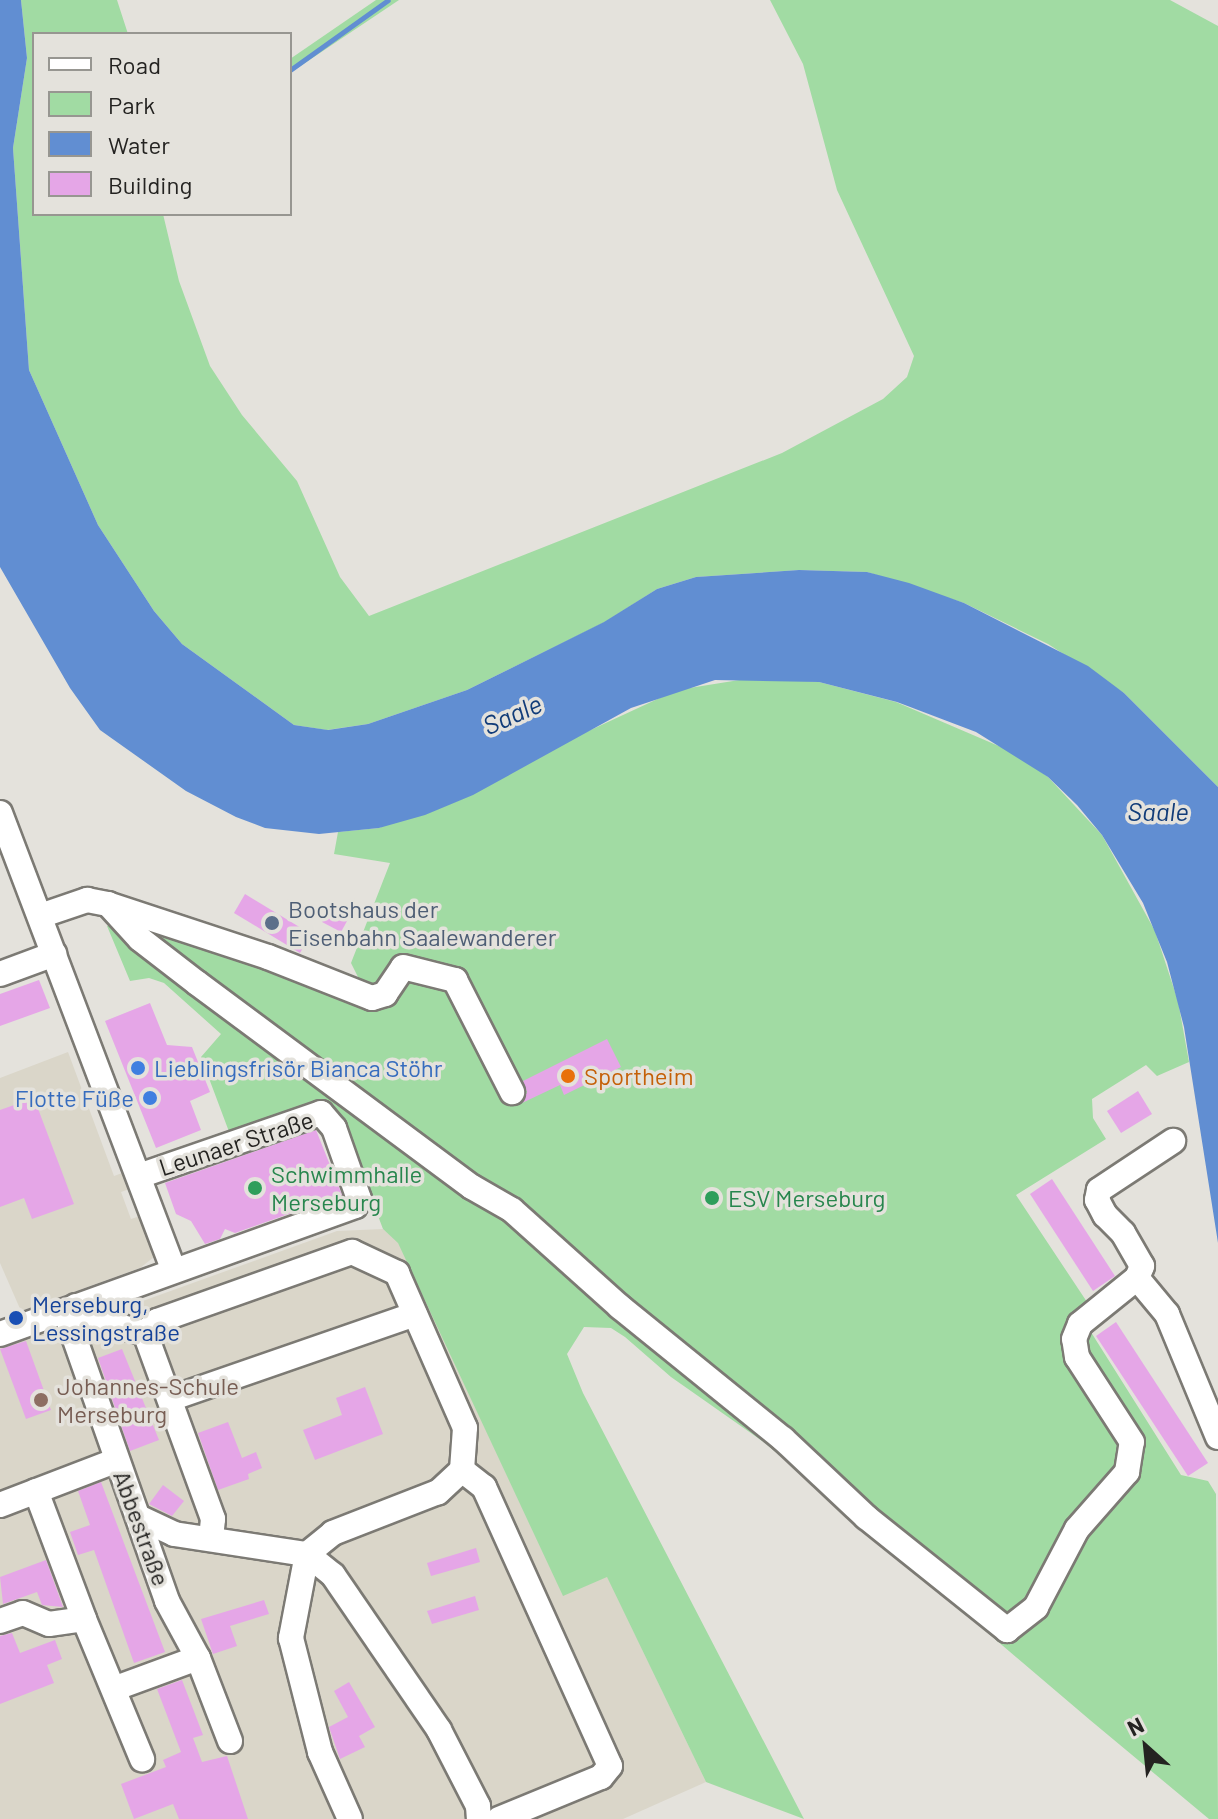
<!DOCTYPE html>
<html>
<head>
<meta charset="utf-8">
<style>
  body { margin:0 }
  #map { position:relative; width:1218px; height:1819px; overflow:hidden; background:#e4e2dc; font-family:Barlow,sans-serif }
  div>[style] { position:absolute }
  .built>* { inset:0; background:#dad6c9 }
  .green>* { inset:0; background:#a1dba3 }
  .water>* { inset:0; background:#618ed2 }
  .stream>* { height:5px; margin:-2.5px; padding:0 2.5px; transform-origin:2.5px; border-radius:2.5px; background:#618ed2 }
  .building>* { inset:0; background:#e5a6e7 }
  .roads { filter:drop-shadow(2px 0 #7c7a74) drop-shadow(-2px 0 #7c7a74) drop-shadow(0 2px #7c7a74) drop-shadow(0 -2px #7c7a74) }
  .minor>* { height:24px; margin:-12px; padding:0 12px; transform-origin:12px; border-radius:12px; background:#fff }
  .dots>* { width:22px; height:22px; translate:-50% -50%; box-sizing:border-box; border:4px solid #e4e2dc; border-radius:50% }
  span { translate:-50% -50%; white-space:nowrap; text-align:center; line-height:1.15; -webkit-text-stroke:7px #e4e2dc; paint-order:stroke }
  .service-label { font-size:24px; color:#4e5e75 }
  .left { translate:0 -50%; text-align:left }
  .shop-label { font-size:24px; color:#366cbe }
  .right { translate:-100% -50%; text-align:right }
  .food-label { font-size:24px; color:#c56008 }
  .street-label { font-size:24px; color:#242321 }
  .leisure-label { font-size:24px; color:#27864d }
  .transit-label { font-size:24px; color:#164399 }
  .education-label { font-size:24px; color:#785e54 }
  .water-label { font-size:26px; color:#113c79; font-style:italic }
  .legend { position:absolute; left:32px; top:32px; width:260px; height:184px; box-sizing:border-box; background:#e4e2dc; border:2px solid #979691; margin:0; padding:10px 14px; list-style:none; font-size:24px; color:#242321 }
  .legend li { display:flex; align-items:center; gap:16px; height:40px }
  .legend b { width:40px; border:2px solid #979691 }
  .north { position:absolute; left:1106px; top:1707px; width:80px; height:80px; -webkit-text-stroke:6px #e4e2dc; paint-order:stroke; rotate:333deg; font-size:22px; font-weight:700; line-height:32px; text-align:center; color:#242321 }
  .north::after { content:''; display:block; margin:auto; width:28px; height:36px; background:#242321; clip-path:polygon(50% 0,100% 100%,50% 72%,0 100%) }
</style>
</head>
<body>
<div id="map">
  <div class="built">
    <i style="clip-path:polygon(68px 1052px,114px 1176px,125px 1172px,132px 1188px,121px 1192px,131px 1219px,140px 1216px,154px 1257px,140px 1268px,21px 1311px,0 1263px,0 1078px)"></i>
    <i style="clip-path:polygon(383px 1229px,398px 1242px,563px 1595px,607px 1576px,706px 1782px,623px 1819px,0 1819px,0 1345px,54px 1325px,104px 1315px,337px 1231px)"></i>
  </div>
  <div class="green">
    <i style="clip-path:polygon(21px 0,117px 0,128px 34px,34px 34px,34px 214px,163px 214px,179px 281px,210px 366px,242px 415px,297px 481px,340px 577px,369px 616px,782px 453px,883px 399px,907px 377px,914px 356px,837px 190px,803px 64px,770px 0,1170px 0,1218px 26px,1218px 787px,1124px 693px,1048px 644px,964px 603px,867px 572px,799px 570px,696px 577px,657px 589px,605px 622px,467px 690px,368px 724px,327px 730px,294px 725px,182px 644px,154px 611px,98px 525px,29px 370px,13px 148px,27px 58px)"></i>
    <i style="clip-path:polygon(376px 0,399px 0,290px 73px,290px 59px)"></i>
    <i style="clip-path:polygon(758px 677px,819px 682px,896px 702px,1015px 753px,1048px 777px,1102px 835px,1155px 931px,1178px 1001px,1189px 1062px,1157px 1076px,1146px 1065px,1092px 1099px,1093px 1118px,1106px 1139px,1016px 1195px,1087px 1302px,1076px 1316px,1089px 1329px,1181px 1475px,1208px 1481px,1216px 1494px,1218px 1819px,1209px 1819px,1090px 1720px,765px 1443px,671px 1377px,625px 1337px,611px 1328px,584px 1327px,567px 1354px,583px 1393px,804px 1819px,706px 1782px,607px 1577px,563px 1596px,398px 1243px,383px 1229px,343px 1124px,231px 1137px,201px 1057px,221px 1034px,164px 983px,149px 978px,130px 981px,107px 926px,134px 917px,371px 1003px,351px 963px,390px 863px,334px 854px,338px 832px,379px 828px,677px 690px)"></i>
  </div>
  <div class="water">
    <i style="clip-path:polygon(0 0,21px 0,27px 58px,13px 148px,29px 370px,98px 525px,154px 611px,182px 644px,294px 725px,328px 730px,368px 724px,467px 690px,604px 622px,657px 589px,696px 577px,799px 570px,867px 572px,909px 583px,964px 603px,1088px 666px,1124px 693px,1218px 787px,1218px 1243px,1184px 1027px,1167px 962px,1143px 903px,1102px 835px,1077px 805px,1048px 777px,976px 732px,897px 702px,819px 682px,715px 680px,631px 708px,473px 795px,425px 815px,379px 828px,319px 834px,265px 828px,236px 817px,186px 791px,100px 730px,70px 688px,0 567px)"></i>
  </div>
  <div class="stream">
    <i style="left:290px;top:70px;width:120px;rotate:-35.5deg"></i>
  </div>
  <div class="building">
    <i style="clip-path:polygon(245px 894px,311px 934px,300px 953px,234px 913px)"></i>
    <i style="clip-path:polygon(333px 902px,352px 912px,341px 932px,322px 922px)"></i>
    <i style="clip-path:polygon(39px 980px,50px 1008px,0 1026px,0 994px)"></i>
    <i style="clip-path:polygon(150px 1003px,167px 1045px,192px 1047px,210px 1092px,190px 1101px,201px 1130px,156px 1148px,105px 1021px)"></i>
    <i style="clip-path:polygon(607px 1039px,621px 1067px,564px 1095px,560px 1085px,522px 1103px,527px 1092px,523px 1081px)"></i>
    <i style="clip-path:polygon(1138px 1091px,1152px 1114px,1121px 1133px,1107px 1111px)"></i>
    <i style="clip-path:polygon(34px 1098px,74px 1204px,32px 1219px,24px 1198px,0 1207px,0 1110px)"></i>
    <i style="clip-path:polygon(316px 1130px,342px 1195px,235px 1233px,225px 1229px,220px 1239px,205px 1244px,191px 1221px,176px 1214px,165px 1183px)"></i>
    <i style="clip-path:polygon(1052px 1179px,1115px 1276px,1093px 1291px,1030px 1194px)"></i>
    <i style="clip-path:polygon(1116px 1322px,1208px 1463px,1188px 1476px,1096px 1336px)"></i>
    <i style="clip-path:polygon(26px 1341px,51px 1410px,26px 1419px,0 1349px)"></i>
    <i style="clip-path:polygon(122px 1349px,159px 1440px,130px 1451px,98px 1358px)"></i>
    <i style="clip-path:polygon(365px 1387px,383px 1434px,315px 1460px,303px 1430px,342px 1415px,336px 1398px)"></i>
    <i style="clip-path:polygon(228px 1422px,242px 1458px,256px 1452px,262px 1468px,248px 1474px,249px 1479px,218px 1490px,198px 1433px)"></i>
    <i style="clip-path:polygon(101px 1482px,165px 1652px,134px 1663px,94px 1550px,78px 1555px,70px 1532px,90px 1525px,78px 1491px)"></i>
    <i style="clip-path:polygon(163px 1485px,184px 1501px,172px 1516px,149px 1504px)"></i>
    <i style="clip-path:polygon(476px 1548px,480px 1562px,431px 1576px,427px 1563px)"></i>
    <i style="clip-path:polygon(46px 1560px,63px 1607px,42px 1605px,37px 1592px,3px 1604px,0 1577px)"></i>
    <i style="clip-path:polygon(475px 1596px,479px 1610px,432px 1624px,427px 1611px)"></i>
    <i style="clip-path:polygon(264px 1600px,269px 1614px,230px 1626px,237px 1646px,213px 1654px,201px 1619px)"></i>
    <i style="clip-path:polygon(12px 1633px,20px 1653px,55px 1640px,62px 1659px,47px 1665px,54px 1683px,0 1704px,0 1636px)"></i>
    <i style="clip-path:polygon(182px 1680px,203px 1735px,193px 1738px,202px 1762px,227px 1756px,248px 1819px,179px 1819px,173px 1804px,134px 1819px,121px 1784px,166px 1767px,163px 1760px,181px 1752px,157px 1689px)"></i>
    <i style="clip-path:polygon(349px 1682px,375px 1727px,359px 1736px,365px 1747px,340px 1759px,329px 1727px,348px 1717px,334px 1691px)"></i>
  </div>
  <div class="roads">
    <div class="minor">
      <i style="left:0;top:813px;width:489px;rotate:69.2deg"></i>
      <i style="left:110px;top:905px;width:166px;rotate:18.2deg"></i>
      <i style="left:268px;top:957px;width:112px;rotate:21.5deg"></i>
      <i style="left:372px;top:998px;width:14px;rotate:-17deg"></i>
      <i style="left:385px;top:994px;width:32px;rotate:-56deg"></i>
      <i style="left:403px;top:967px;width:54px;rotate:14deg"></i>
      <i style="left:455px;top:980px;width:126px;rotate:63deg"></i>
      <i style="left:40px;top:916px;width:50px;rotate:-18.8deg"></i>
      <i style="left:87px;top:900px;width:21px;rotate:11deg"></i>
      <i style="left:108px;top:904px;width:47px;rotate:47.6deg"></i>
      <i style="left:140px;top:939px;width:72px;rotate:37.7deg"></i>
      <i style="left:197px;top:983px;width:342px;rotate:36.6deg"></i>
      <i style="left:472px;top:1187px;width:46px;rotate:29.9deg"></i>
      <i style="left:512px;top:1210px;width:145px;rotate:41.9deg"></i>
      <i style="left:620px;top:1307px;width:210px;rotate:39deg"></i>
      <i style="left:783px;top:1439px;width:114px;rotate:43.2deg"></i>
      <i style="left:866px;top:1517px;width:181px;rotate:38.7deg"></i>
      <i style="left:1007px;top:1630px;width:37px;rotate:-38deg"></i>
      <i style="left:1036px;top:1607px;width:88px;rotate:-62.3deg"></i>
      <i style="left:1077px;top:1529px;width:76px;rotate:-48.7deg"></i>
      <i style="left:1127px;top:1472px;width:30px;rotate:-81deg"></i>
      <i style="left:1132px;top:1442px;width:101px;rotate:-122.9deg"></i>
      <i style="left:1077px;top:1357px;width:18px;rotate:-99deg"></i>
      <i style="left:1074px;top:1339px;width:16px;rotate:-68deg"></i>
      <i style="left:1080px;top:1324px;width:73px;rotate:-38.9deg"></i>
      <i style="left:1137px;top:1278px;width:13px;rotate:-67deg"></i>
      <i style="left:1142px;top:1266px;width:38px;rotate:-120deg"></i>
      <i style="left:1123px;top:1233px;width:25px;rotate:-135deg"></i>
      <i style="left:1105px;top:1215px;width:17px;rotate:-118deg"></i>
      <i style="left:1097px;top:1200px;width:10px;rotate:-79deg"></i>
      <i style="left:1099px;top:1190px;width:89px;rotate:-33.5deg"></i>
      <i style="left:0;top:974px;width:58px;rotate:-20.3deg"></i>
      <i style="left:1137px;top:1278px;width:47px;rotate:50.2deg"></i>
      <i style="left:1167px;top:1314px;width:133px;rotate:67.5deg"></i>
      <i style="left:76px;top:1306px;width:31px;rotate:32deg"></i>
      <i style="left:102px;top:1322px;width:44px;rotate:14.3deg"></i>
      <i style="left:145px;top:1333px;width:17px;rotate:-45deg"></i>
      <i style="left:157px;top:1321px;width:207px;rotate:-19.5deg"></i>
      <i style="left:352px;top:1252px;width:50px;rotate:25deg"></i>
      <i style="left:397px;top:1273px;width:169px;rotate:66.3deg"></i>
      <i style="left:465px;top:1428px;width:42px;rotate:94.1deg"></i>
      <i style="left:462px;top:1470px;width:33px;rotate:137deg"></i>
      <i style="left:438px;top:1492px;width:113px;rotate:158.7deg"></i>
      <i style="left:333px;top:1533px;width:33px;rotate:141deg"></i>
      <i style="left:307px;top:1554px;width:86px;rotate:100.8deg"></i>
      <i style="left:291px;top:1638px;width:118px;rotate:75.7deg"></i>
      <i style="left:320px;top:1752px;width:73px;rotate:65.9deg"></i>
      <i style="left:65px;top:1311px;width:307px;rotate:70.6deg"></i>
      <i style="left:167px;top:1601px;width:65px;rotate:61.5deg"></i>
      <i style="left:198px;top:1658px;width:89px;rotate:68.9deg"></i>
      <i style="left:145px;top:1333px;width:198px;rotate:69.9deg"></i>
      <i style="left:213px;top:1519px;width:20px;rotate:96deg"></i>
      <i style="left:0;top:1334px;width:377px;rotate:-19.8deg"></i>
      <i style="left:355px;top:1206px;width:8px;rotate:-60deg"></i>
      <i style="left:359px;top:1199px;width:75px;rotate:-109.4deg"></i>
      <i style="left:334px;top:1128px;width:20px;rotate:-131deg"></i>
      <i style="left:321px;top:1113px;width:193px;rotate:160.9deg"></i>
      <i style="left:170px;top:1399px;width:259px;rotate:-19.1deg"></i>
      <i style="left:462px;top:1470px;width:28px;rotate:38deg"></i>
      <i style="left:484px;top:1487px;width:306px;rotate:65.7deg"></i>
      <i style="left:610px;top:1766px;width:14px;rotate:129deg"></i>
      <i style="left:601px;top:1777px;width:110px;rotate:157.6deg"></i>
      <i style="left:36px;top:1491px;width:137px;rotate:69.4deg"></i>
      <i style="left:0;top:1505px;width:125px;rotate:-21deg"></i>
      <i style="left:138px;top:1517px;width:40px;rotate:25deg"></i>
      <i style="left:174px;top:1534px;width:134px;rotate:8.6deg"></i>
      <i style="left:307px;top:1554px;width:33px;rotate:39deg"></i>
      <i style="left:333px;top:1575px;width:188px;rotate:55.6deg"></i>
      <i style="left:439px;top:1730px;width:85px;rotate:62.8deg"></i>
      <i style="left:478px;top:1806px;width:13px;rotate:86deg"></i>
      <i style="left:0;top:1621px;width:24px;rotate:-19deg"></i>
      <i style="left:23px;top:1613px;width:28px;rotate:23deg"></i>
      <i style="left:49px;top:1624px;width:35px;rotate:-8deg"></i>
      <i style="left:84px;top:1619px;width:152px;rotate:67.5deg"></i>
      <i style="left:116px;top:1688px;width:87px;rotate:-20.1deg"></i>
    </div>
  </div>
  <div class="dots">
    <i style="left:272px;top:923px;background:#5c6f8a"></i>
    <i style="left:138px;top:1068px;background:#3f7fe0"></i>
    <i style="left:568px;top:1076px;background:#e8710a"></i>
    <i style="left:150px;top:1098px;background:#3f7fe0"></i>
    <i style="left:255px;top:1188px;background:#2e9e5b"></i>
    <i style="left:712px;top:1198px;background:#2e9e5b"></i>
    <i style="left:16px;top:1318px;background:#1a4fb4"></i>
    <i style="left:41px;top:1400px;background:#8d6e63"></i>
  </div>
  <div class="service-label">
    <span class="left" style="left:288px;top:923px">Bootshaus der<br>Eisenbahn Saalewanderer</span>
  </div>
  <div class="shop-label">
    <span class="left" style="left:154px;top:1068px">Lieblingsfrisör Bianca Stöhr</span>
    <span class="right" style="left:134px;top:1098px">Flotte Füße</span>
  </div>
  <div class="food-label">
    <span class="left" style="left:584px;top:1076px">Sportheim</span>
  </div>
  <div class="street-label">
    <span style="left:236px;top:1143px;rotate:-18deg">Leunaer Straße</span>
    <span style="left:142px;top:1528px;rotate:70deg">Abbestraße</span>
  </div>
  <div class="leisure-label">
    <span class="left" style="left:271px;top:1188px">Schwimmhalle<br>Merseburg</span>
    <span class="left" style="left:728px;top:1198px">ESV Merseburg</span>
  </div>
  <div class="transit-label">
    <span class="left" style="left:32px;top:1318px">Merseburg,<br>Lessingstraße</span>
  </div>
  <div class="education-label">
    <span class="left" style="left:57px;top:1400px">Johannes-Schule<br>Merseburg</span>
  </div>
  <div class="water-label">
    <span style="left:512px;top:714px;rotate:-24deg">Saale</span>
    <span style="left:1158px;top:811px">Saale</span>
  </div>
  <ul class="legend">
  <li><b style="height:10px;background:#fff"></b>Road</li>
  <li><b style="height:22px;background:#a1dba3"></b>Park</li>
  <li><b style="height:22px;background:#618ed2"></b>Water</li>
  <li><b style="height:22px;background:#e5a6e7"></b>Building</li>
  </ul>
  <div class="north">N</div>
</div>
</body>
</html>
